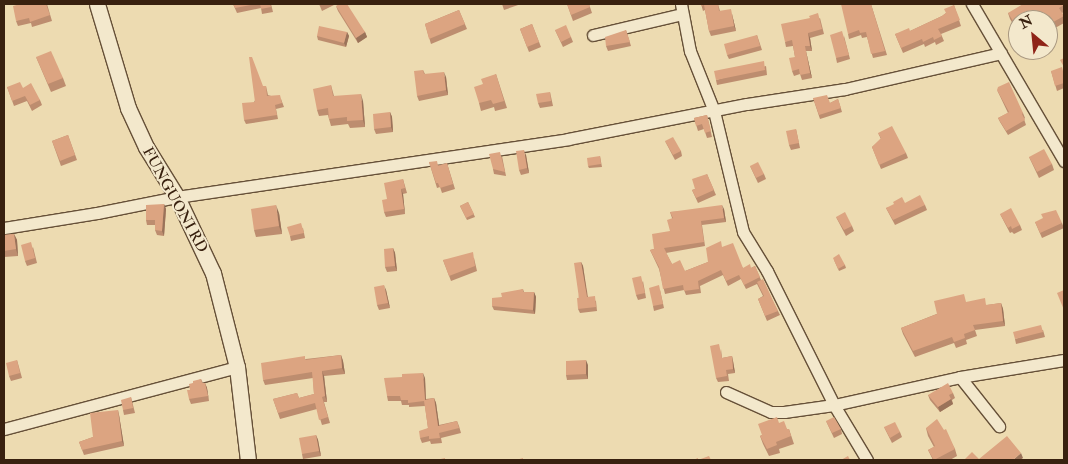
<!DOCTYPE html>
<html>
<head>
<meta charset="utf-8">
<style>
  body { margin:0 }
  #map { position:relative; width:1068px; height:464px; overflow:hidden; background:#eddbb1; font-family:"IM FELL Double Pica",serif }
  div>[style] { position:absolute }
  .roads { filter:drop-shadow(1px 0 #665038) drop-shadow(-1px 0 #665038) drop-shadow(0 1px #665038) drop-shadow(0 -1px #665038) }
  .street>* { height:11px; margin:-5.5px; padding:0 5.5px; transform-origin:5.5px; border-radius:5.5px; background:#f3e8cc }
  .secondary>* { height:15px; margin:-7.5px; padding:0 7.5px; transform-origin:7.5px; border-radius:7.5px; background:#f3e8cc }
  .wall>* { inset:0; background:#bd8d6f }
  .shaded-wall>* { inset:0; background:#9a735a }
  .building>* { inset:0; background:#dca481 }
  span { translate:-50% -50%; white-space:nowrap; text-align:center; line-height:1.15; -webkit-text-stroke:4px #f3e8cc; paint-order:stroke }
  .street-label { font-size:15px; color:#39210f }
  .frame { position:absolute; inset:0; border:5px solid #39210f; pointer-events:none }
  .north { position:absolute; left:1008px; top:10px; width:50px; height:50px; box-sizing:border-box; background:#f3e8cc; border:1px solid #a99880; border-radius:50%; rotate:332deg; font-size:14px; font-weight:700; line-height:20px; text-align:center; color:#39210f }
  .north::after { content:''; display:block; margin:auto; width:18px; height:22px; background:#8f2418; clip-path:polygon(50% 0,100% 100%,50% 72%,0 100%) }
</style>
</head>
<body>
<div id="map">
  <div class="roads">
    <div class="street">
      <i style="left:681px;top:4px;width:48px;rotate:79.2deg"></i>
      <i style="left:690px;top:51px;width:65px;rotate:68.2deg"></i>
      <i style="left:714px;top:111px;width:124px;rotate:76.5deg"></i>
      <i style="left:743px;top:232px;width:46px;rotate:58.4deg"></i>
      <i style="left:767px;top:271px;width:150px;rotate:63.4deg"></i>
      <i style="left:834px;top:405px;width:64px;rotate:59deg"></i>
      <i style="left:972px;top:4px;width:182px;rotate:59.6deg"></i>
      <i style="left:593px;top:35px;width:91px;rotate:-13.3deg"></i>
      <i style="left:4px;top:228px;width:94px;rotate:-9.2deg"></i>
      <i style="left:97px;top:213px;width:82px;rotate:-11.3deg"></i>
      <i style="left:177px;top:197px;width:395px;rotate:-8.4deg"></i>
      <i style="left:568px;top:139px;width:182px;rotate:-11.1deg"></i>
      <i style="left:747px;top:104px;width:99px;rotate:-8.7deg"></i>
      <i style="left:845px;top:89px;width:160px;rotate:-13deg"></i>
      <i style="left:960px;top:377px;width:63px;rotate:51.5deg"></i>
      <i style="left:726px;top:392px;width:49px;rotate:24deg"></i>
      <i style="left:771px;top:412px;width:13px"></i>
      <i style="left:784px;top:412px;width:50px;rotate:-8deg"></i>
      <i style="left:834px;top:405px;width:129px;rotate:-12.5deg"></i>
      <i style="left:960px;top:377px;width:105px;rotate:-9.3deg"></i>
      <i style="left:4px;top:429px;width:241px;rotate:-14.9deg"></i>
    </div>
    <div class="secondary">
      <i style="left:97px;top:4px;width:109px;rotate:73.4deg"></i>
      <i style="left:128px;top:108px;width:43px;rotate:65.2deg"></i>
      <i style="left:146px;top:147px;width:59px;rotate:58.2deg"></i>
      <i style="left:177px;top:197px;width:84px;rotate:64.7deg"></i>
      <i style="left:213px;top:273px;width:97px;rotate:75.7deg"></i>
      <i style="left:237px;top:367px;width:94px;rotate:83.3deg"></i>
    </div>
  </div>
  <div class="wall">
    <i style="clip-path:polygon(47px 4px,52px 21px,32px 27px,31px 23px,18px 26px,16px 21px)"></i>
    <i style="clip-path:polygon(233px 4px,271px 4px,273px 12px,262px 14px,261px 8px,237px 13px)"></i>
    <i style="clip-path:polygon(319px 4px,334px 4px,334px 5px,322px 11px)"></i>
    <i style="clip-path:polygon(502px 4px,521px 4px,504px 10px)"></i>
    <i style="clip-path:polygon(567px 4px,589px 4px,592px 13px,573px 21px)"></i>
    <i style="clip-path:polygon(701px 4px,718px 4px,720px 11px,732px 14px,736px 31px,711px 36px,709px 31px,705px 10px,703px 11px)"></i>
    <i style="clip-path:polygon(871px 4px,887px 55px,873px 58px,867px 37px,862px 38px,861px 35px,849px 39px,848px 34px)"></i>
    <i style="clip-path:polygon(1064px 4px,1064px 12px,1062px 13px,1064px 17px,1064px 23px,1048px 32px,1048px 20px,1018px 20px,1018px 32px,1010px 19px,1008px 13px)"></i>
    <i style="clip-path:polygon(954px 5px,961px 26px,941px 34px,944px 41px,936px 45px,935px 42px,925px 47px,924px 44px,903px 53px,895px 34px,910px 31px,942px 16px,946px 13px)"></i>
    <i style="clip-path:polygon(336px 6px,365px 32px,367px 37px,358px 43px,338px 11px)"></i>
    <i style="clip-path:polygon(459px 10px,467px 29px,431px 44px,425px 24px)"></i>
    <i style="clip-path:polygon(820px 18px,824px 34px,810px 38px,812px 51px,806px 51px,812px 78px,802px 80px,800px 74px,794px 76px,792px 71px,795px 57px,793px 46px,786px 47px,785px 42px)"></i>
    <i style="clip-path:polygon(532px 24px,541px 47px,529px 52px,520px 29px)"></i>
    <i style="clip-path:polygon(555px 30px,571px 37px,573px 42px,563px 47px)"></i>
    <i style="clip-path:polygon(626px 30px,631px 46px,608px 51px,606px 46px)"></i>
    <i style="clip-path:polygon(347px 32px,349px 36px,346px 47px,318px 40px,317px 36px)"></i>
    <i style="clip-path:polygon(757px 35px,762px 50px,729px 59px,727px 55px)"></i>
    <i style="clip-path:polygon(844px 36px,850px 59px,837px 63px,836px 58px)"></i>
    <i style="clip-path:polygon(36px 57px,63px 78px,66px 86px,51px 92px)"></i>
    <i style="clip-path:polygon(766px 66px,767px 75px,717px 85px,716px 80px)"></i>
    <i style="clip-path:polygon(423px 70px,425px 74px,446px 77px,448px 95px,419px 101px,417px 96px)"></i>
    <i style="clip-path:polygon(1051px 71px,1064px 74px,1064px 88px,1057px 91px)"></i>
    <i style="clip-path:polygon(496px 74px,507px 108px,495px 111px,494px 107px,481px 111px,479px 103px,483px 84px)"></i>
    <i style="clip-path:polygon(331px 85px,334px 96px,363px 101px,365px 127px,350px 128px,348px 124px,331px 126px,329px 119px,328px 115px,319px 116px,317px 110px)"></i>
    <i style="clip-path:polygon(263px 86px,266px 86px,268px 95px,281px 99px,284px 107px,276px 109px,278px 119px,246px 124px,244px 120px)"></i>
    <i style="clip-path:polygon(7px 87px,23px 88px,40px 100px,42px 105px,32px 111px,27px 101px,14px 106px)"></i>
    <i style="clip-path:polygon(997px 90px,1023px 113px,1025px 118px,1024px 119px,1026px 125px,1008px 135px,1000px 122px,998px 118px,1008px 113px)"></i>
    <i style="clip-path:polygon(550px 92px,553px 106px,540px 108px,538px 103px)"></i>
    <i style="clip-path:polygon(813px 98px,830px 103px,838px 99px,842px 112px,820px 119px)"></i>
    <i style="clip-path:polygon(390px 112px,392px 117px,393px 132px,376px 134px,374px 129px)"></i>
    <i style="clip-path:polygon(707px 115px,712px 137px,707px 138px,704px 129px,698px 131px,694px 118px)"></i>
    <i style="clip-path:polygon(796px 129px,800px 148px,791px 150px,789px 145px)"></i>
    <i style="clip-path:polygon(878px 133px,906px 153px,908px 158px,881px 169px,872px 147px,881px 139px)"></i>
    <i style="clip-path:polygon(68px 135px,77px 160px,61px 166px,52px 141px)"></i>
    <i style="clip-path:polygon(665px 141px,681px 151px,682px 156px,675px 160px)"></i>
    <i style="clip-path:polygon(526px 155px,529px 173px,521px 175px,519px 170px)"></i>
    <i style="clip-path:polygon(502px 156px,506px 176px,494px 174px,493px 169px)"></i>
    <i style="clip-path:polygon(600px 156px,602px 167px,589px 168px,588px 166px)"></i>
    <i style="clip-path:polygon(1029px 157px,1052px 164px,1054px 170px,1039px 178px)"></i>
    <i style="clip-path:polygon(429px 162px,439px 165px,447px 163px,455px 189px,442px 193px,440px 187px,437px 188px)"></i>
    <i style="clip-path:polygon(750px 166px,764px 174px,766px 179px,758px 183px)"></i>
    <i style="clip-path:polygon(707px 174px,716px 195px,698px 203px,692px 190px,695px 189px)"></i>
    <i style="clip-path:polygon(403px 179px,407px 193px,403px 194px,405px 214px,386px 217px,384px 212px)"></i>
    <i style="clip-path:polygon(468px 202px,475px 217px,467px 220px,460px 206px)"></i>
    <i style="clip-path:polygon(905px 203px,925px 205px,927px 210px,895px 225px,886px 208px)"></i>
    <i style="clip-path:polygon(164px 204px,166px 209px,164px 236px,157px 235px,155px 230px,155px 225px,147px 225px,146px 220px)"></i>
    <i style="clip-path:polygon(724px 209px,726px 222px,702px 225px,705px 246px,666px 253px,672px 264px,685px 271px,708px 262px,723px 247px,743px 268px,751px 268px,755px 266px,761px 280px,778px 311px,780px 315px,767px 321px,758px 299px,763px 296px,757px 284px,746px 289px,741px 279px,728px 286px,723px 275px,700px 286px,701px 293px,686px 295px,684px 290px,665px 294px,659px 269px,650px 250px,654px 249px,670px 231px,672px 218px,670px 212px)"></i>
    <i style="clip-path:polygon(279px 213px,282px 234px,256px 237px,254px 230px)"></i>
    <i style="clip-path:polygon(1000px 214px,1020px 225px,1022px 230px,1014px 234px,1012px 232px,1010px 233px)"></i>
    <i style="clip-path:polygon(836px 217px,852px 226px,854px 231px,846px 236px)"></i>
    <i style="clip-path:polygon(1035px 222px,1062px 223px,1064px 228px,1042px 238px)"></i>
    <i style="clip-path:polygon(303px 228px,305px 238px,291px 241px,290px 236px)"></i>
    <i style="clip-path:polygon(14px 234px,17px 240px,18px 256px,4px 257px,4px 235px)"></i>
    <i style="clip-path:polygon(33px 247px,37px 263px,27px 266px,25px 261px)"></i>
    <i style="clip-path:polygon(393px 248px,395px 253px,397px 271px,387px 272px,385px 267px)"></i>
    <i style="clip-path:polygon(474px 258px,477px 271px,451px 281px,443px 260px)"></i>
    <i style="clip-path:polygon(834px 260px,845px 265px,846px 268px,839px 271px)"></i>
    <i style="clip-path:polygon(581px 262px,583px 266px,588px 297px,596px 301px,597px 311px,580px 313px,578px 309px)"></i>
    <i style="clip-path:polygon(643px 281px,646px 298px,638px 300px,636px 295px)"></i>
    <i style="clip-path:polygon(523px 289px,524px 292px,534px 292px,536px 297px,535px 314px,494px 310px,492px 306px,502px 297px)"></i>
    <i style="clip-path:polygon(386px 290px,390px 308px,379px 310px,377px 305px)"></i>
    <i style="clip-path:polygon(660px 290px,664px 308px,654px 311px,653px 306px)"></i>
    <i style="clip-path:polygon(967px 302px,987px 305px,1001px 303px,1003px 309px,1005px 326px,975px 330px,977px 336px,966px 340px,967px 344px,956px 348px,954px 343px,915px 357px,903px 334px,901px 328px)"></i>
    <i style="clip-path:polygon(1043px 330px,1045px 337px,1016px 344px,1015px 339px)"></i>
    <i style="clip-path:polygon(721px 349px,722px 358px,732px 356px,733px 361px,735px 373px,728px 374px,729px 381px,718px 382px,716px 378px)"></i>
    <i style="clip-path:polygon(341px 355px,343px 361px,345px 374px,324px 376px,327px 402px,324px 402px,330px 423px,322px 425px,317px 409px,280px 419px,273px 399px,297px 393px,299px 398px,314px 394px,313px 378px,265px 385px,263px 380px,306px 359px)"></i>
    <i style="clip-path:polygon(17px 360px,22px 378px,11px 381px,9px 376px)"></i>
    <i style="clip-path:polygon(588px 365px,588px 379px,567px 380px,566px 375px)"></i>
    <i style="clip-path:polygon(425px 378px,426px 399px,434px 398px,436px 403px,439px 425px,457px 421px,459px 426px,461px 433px,441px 438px,442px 443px,431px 444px,430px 441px,422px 443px,420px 438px,428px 428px,425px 406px,409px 407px,409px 405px,402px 405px,401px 401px,388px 401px,387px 396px)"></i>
    <i style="clip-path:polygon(201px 379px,203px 383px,205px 383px,207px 388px,209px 401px,191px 404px,189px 399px,190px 390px,193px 383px)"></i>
    <i style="clip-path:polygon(953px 393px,955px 398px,952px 400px,953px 404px,940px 412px,930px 400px,928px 395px)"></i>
    <i style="clip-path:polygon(131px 397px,135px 413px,124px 415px,123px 410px)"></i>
    <i style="clip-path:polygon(118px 410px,119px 415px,124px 446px,84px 455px,79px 442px,93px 437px)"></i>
    <i style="clip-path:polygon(826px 421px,841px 429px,842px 434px,834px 438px)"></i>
    <i style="clip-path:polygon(779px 423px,787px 429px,789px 429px,794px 444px,779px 449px,780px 453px,769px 456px,763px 444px,760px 436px,762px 435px)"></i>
    <i style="clip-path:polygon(884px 427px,900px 432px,902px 437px,892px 443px)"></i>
    <i style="clip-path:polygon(926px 428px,944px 430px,955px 449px,957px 456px,950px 460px,933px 460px,928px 450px,934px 447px,928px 436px)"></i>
    <i style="clip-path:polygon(316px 435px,318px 440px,321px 456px,303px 459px,302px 454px)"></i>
  </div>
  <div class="shaded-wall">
    <i style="clip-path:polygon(731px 9px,732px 14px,736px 31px,734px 26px)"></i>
    <i style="clip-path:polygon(347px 32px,349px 36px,346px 47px,344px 43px)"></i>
    <i style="clip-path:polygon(365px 32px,367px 37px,358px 43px,356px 38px)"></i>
    <i style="clip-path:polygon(808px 33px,810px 38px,812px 51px,810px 46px)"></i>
    <i style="clip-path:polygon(805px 46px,806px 51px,812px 78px,810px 73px)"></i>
    <i style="clip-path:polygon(444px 72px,446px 77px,448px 95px,446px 90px)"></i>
    <i style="clip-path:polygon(361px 94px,363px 101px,365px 127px,363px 120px)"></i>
    <i style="clip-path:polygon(390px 112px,392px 117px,393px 132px,391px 127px)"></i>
    <i style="clip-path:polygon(524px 150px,526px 155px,529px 173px,527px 168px)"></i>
    <i style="clip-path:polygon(401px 189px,403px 194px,405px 214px,404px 209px)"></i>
    <i style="clip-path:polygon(164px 204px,166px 209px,164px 236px,162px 231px)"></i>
    <i style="clip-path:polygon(276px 205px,279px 213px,282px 234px,279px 226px)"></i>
    <i style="clip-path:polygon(722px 205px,724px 209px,726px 222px,724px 218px)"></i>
    <i style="clip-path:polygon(14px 234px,17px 240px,18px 256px,16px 249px)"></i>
    <i style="clip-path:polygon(393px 248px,395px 253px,397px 271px,395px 266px)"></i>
    <i style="clip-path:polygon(581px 262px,583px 266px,588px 302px,587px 297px)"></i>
    <i style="clip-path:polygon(384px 285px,386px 290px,390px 308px,388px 303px)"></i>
    <i style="clip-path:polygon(534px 292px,536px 297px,535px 314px,533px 310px)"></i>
    <i style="clip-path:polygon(1001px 303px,1003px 309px,1005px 326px,1003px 321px)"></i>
    <i style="clip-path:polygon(341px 355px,343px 361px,345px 374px,342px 368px)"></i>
    <i style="clip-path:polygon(732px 356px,733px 361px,735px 373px,733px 369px)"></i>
    <i style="clip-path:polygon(586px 360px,588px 365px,588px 379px,586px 374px)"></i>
    <i style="clip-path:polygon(322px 371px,324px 376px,327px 402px,325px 396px)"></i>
    <i style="clip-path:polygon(423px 373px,425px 378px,426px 405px,425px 400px)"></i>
    <i style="clip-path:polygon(205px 383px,207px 388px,209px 401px,208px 396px)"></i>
    <i style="clip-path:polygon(434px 398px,436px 403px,440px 431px,438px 426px)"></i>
    <i style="clip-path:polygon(951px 399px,953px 404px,940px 412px,938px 407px)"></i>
    <i style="clip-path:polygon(118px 410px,119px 415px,124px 446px,122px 441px)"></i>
    <i style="clip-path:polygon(316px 435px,318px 440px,321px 456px,319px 451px)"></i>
    <i style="clip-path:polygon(1021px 453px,1023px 458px,1020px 460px,1013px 460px)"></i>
  </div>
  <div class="building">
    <i style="clip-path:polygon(20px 4px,46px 4px,50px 15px,30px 22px,29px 18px,16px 21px,13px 6px)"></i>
    <i style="clip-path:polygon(233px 4px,256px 4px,235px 8px)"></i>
    <i style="clip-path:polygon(260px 4px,270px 4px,271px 7px,261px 9px)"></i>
    <i style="clip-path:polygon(339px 4px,347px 4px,365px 32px,356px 38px,336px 6px)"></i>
    <i style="clip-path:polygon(567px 4px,589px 4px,590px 7px,571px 15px)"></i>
    <i style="clip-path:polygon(701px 4px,718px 4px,719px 11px,731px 9px,734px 26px,709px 31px,704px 5px,701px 6px)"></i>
    <i style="clip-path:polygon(841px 4px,871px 4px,885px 51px,871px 54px,866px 32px,860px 33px,859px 30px,848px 34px)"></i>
    <i style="clip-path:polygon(1023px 4px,1064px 4px,1064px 5px,1059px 8px,1064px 16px,1048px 25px,1048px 20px,1043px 20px,1040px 16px,1033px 20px,1018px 20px,1018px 29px,1008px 13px)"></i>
    <i style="clip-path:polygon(954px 5px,960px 20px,938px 29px,942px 36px,934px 40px,933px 37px,923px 42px,922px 39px,901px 48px,895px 34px,909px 28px,910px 31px,942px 16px,946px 13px,944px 9px)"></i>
    <i style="clip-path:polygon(459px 10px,465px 24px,429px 39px,425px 24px)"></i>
    <i style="clip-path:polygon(818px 13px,822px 29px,808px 33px,810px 46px,805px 46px,810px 73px,800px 75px,799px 69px,792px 71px,789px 58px,795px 57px,792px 40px,785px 42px,781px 24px,810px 18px,809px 16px)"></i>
    <i style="clip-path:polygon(532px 24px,539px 42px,527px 47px,520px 29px)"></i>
    <i style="clip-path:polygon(566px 25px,571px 37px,561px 42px,555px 30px)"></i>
    <i style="clip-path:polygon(319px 26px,347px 32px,344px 43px,317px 36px)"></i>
    <i style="clip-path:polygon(626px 30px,630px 42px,606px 46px,605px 37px)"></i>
    <i style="clip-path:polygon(842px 31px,849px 55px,836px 58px,830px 35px)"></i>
    <i style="clip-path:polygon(757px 35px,760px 46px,727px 55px,724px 44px)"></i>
    <i style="clip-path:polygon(51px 51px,63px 78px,48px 84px,36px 57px)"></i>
    <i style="clip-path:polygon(249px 57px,252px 57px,263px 86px,266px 86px,267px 96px,280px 95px,282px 103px,275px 105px,277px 115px,244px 120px,242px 103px,255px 102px)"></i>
    <i style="clip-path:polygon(1064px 58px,1064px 67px,1060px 60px)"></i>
    <i style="clip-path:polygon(764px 61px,765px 70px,716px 80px,714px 71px)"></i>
    <i style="clip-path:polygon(1062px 67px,1064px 75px,1064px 83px,1055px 86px,1051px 71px)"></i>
    <i style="clip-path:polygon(423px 70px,424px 74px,444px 72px,446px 90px,417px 96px,414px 71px)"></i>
    <i style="clip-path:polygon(496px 74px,504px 101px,493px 104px,491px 100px,479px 103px,474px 87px,483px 84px,481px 79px)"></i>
    <i style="clip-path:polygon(20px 82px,23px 88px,31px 83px,40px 100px,30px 105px,25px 96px,12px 101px,7px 87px)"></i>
    <i style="clip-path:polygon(1009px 82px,1023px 113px,1022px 114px,1025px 120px,1006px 131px,998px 118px,1009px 112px,997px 90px,998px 87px)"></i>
    <i style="clip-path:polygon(331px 85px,333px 96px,361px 94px,363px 120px,347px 121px,347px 117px,329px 119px,328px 108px,317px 110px,313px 89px)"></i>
    <i style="clip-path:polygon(550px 92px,551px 101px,538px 103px,536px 94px)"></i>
    <i style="clip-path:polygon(827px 95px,830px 103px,838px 99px,841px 108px,819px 115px,813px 98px)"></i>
    <i style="clip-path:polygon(390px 112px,391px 127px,374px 129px,373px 114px)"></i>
    <i style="clip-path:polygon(707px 115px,711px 131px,705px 133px,702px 124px,696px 126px,694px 118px)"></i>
    <i style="clip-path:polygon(892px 126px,906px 153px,879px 165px,872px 147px,881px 138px,878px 133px)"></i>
    <i style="clip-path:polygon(796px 129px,799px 143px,789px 145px,786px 131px)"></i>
    <i style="clip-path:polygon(68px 135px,75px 155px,60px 161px,52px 141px)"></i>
    <i style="clip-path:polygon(673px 137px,681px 151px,673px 155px,665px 141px)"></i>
    <i style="clip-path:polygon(1044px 149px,1052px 164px,1037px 172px,1029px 157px)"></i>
    <i style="clip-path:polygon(524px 150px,527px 168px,519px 170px,516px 151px)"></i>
    <i style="clip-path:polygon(500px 152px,505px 172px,493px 169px,489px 154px)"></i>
    <i style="clip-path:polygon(600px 156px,601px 164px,588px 166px,587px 158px)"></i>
    <i style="clip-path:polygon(437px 161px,438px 166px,447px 163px,453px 184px,440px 188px,438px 183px,436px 183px,429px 162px)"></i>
    <i style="clip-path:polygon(758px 162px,764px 174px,756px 178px,750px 166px)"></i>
    <i style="clip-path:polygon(707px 174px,714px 190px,696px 198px,692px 190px,695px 189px,692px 179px)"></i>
    <i style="clip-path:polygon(403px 179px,405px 188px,401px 189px,404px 209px,384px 212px,382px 200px,387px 199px,384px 183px)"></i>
    <i style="clip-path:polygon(920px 195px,925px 205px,893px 220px,886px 208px,894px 204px,893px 202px,902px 197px,905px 203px)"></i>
    <i style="clip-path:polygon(468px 202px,474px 214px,466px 218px,460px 206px)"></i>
    <i style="clip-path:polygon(164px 204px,162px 231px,155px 230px,155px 220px,146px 220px,146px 205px)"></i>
    <i style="clip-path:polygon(276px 205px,279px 226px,254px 230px,251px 209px)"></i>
    <i style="clip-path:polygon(722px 205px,724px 218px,701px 221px,704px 242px,664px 248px,672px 264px,680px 260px,685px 271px,708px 262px,706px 248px,721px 241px,722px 247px,733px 243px,743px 268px,750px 264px,751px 268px,755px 266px,760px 277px,744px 285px,739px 275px,726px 281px,721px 270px,698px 281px,699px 289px,684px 291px,683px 285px,663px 289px,659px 267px,650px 250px,654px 249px,652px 234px,670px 231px,667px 220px,673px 218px,670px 212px)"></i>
    <i style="clip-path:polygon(1011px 208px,1020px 225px,1012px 229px,1011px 226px,1008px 228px,1000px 214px)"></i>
    <i style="clip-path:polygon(1056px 210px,1062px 223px,1040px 233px,1035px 222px,1043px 218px,1041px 214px)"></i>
    <i style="clip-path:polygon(845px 212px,852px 226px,844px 230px,836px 217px)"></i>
    <i style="clip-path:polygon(301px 223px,304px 233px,290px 236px,287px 227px)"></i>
    <i style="clip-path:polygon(14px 234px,16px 249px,4px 251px,4px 235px)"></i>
    <i style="clip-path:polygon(31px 242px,35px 258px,25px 261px,21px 245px)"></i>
    <i style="clip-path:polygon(393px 248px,395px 266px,385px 267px,384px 249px)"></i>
    <i style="clip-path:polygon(473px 252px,475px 266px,449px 276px,443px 260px)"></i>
    <i style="clip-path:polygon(839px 254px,845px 265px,838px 269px,833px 258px)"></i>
    <i style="clip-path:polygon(581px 262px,587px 297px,595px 296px,596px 307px,578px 309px,577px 298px,579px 298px,574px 263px)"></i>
    <i style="clip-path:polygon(641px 276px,645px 293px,636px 295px,632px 278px)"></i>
    <i style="clip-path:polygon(763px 279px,778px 311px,765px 316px,758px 299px,764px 296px,757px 282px)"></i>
    <i style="clip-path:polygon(384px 285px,388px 303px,377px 305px,374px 287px)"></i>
    <i style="clip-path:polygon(659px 285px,663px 304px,653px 306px,649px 288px)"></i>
    <i style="clip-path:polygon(523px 289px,523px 292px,534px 292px,533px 310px,492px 306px,492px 298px,502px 297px,501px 293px)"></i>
    <i style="clip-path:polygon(1064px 290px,1064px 310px,1057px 293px)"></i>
    <i style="clip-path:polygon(964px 294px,966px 302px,985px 298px,986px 305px,1001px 303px,1003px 321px,973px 325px,975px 330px,964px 334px,965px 338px,954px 342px,952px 337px,913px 351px,901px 328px,937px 314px,934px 301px)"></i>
    <i style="clip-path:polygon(1041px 325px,1043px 332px,1015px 339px,1013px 332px)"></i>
    <i style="clip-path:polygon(719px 344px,722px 358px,732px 356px,733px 369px,726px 370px,727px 376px,716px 378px,710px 346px)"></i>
    <i style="clip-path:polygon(341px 355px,342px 368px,322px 371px,325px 396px,322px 397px,328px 417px,319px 420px,315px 403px,278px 413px,273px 399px,297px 393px,299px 398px,314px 394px,312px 372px,263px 380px,261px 363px,305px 356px,305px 360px)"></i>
    <i style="clip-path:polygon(17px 360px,20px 373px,9px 376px,6px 363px)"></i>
    <i style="clip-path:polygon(586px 360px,586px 374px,566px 375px,566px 361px)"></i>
    <i style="clip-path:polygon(423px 373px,425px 400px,434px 398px,438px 426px,457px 421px,459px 428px,439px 433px,440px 438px,429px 439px,429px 436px,420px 438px,419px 431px,428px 428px,424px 401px,408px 403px,408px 400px,401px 400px,400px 396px,387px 396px,384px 378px,402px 377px,402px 374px)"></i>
    <i style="clip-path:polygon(201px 379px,202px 383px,205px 383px,208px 396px,189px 399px,187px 390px,190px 390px,189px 384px,193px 383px,193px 381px)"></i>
    <i style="clip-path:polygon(948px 383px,953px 393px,949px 395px,951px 399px,938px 407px,928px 395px)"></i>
    <i style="clip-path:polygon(131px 397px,133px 408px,123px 410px,121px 400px)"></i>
    <i style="clip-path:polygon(118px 410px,122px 441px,82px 450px,79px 442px,93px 437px,90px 413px)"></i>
    <i style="clip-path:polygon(777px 417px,779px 423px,784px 421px,787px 429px,789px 429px,791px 436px,776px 442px,777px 445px,767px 449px,760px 436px,762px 435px,758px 424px)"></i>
    <i style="clip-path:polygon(834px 417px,841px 429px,832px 433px,826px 421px)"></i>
    <i style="clip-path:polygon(937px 419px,944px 430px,946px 429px,955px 449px,934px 460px,928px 450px,935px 446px,926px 428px)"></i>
    <i style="clip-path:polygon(895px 422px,900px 432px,890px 438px,884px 427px)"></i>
    <i style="clip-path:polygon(316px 435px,319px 451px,302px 454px,299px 438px)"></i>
    <i style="clip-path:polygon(1007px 436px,1021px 453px,1013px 460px,964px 460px,972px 452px,979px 459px)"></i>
    <i style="clip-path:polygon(709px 456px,711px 460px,693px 460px,698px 458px,698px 460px)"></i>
    <i style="clip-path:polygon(848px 456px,850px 460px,841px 460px)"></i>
    <i style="clip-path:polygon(445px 458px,445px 460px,436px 460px)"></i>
    <i style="clip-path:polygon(523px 458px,523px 460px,516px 460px)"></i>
  </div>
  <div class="street-label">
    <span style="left:175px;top:200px;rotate:61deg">FUNGUONI RD</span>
  </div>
  <div class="frame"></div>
  <div class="north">N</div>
</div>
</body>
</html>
